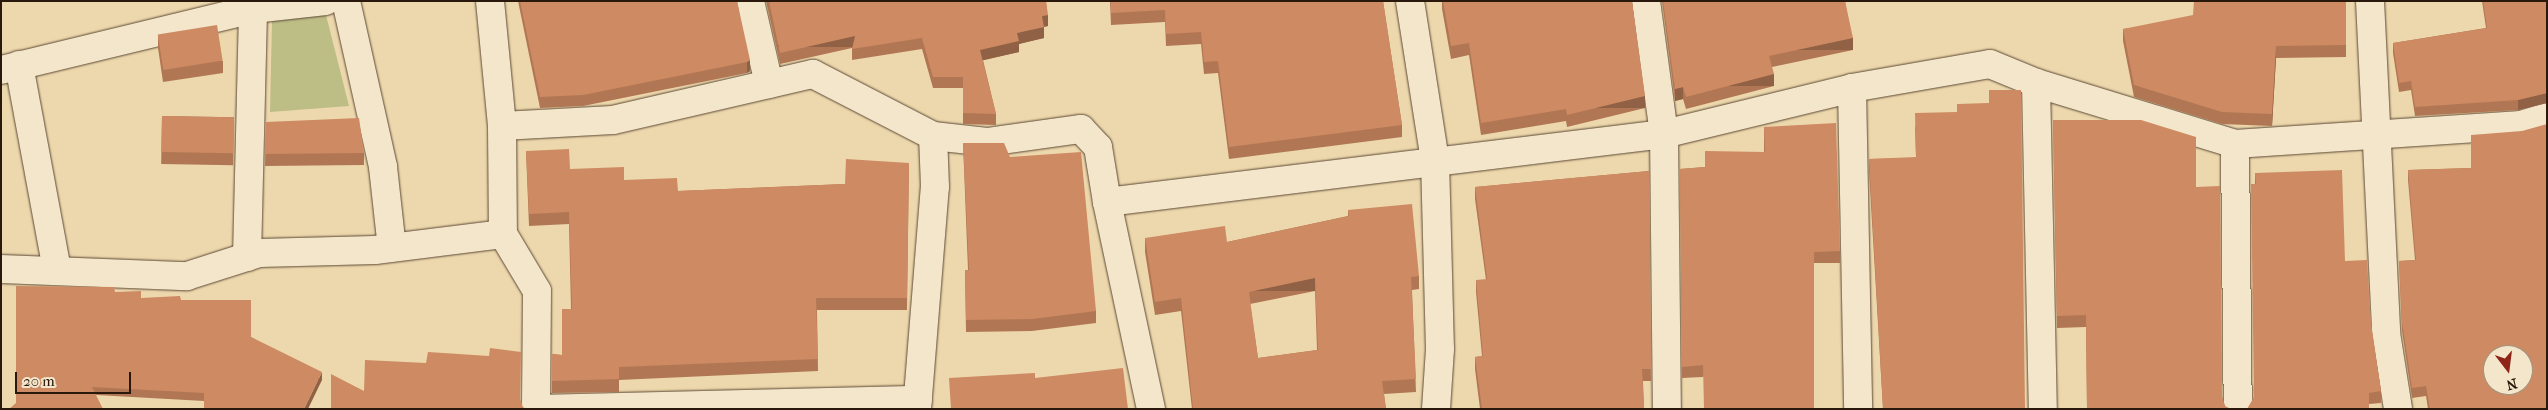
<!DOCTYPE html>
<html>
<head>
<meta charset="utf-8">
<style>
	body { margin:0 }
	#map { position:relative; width:2548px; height:410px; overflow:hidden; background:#edd8ad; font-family:"IM FELL French Canon",serif }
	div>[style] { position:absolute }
	.green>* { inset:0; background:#bdbd86 }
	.roads { filter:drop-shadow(0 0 1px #5c4835) drop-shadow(0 0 1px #5c4835) }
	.minor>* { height:28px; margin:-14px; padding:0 14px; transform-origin:14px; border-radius:14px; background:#f3e6ca }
	.wall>* { inset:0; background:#b17754; transform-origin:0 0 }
	.shaded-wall>* { inset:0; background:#906145; transform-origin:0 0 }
	.building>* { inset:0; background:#ce8a62; transform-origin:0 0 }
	span { translate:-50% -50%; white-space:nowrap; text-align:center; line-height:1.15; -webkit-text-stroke:4px #f3e6ca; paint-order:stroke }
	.frame { position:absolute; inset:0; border:2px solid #2b180d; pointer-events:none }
	.north { position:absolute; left:2483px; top:345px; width:50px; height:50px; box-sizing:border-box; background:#f3e6ca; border:1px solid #a3947e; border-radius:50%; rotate:165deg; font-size:14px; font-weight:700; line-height:20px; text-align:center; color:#2b180d }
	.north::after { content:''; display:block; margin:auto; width:18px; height:22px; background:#8f2418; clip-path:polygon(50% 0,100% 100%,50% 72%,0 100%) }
	.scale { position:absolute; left:15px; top:372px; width:116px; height:22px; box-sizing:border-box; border:2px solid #2b180d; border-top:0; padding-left:6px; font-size:15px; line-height:18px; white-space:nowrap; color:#2b180d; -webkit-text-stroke:4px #f3e6ca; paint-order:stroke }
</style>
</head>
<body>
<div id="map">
	<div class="green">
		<i style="clip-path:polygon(325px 11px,349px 106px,270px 112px,272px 21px)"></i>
	</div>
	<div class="roads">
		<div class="minor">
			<i style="left:346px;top:1px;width:170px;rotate:77.4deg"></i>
			<i style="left:383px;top:167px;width:81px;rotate:83.7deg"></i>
			<i style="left:490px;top:1px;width:126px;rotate:84.5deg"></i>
			<i style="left:502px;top:126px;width:108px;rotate:89.5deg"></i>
			<i style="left:503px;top:234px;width:66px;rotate:59.2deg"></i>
			<i style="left:537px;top:291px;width:118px;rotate:90.5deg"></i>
			<i style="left:750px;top:1px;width:85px;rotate:77.1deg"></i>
			<i style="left:1410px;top:1px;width:161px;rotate:81.1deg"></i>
			<i style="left:1435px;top:160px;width:189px;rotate:88.5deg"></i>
			<i style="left:1440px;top:349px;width:60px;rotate:93.8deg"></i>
			<i style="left:1646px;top:1px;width:134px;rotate:82.3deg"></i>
			<i style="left:1664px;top:134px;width:275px;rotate:89.4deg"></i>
			<i style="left:2370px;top:1px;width:332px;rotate:87.2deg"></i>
			<i style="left:2386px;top:333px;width:77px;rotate:81deg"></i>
			<i style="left:19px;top:65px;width:209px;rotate:79.5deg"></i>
			<i style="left:1px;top:70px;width:259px;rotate:-13.6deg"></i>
			<i style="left:253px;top:9px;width:73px;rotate:-6.3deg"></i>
			<i style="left:2036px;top:83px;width:326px;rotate:88.8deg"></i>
			<i style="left:1852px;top:88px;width:321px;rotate:88.9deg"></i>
			<i style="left:502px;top:126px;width:111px;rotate:-3.1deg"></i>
			<i style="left:613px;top:120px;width:205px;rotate:-13deg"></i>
			<i style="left:813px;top:74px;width:135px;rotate:27.3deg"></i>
			<i style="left:933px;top:136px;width:54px;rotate:6.3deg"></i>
			<i style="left:987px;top:142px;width:95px;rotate:-7.9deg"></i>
			<i style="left:1081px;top:129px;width:25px;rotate:47deg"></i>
			<i style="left:1098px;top:147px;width:56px;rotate:80.7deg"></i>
			<i style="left:1107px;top:202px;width:561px;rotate:-6.96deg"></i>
			<i style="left:1664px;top:134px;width:194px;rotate:-13.7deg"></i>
			<i style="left:1852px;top:88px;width:140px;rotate:-9.9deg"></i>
			<i style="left:1990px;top:64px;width:50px;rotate:22.4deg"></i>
			<i style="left:2036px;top:83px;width:208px;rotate:17deg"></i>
			<i style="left:2235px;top:144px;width:287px;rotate:-3.8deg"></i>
			<i style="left:2521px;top:125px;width:27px;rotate:-17deg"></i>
			<i style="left:2235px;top:144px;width:265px;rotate:89.4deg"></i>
			<i style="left:1107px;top:202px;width:212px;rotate:78deg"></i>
			<i style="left:247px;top:257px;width:248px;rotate:-88.6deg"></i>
			<i style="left:253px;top:9px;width:9px;rotate:-117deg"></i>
			<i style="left:1px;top:269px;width:186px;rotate:2.2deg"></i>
			<i style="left:187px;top:276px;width:76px;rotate:-17.7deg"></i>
			<i style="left:259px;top:253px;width:116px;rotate:-1.5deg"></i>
			<i style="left:375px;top:250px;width:129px;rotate:-7.1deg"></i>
			<i style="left:541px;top:409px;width:377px;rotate:-1.4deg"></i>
			<i style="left:917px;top:409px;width:223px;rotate:-85.4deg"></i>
			<i style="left:935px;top:187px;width:51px;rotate:-92.2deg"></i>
		</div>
	</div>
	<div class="wall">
		<i style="clip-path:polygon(518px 1px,737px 1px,750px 71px,747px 73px,583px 106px,540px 108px)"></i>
		<i style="clip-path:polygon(766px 1px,1046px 1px,1048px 26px,1044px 27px,1044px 38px,1019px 44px,1019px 52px,983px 60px,996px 114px,996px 125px,963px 124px,963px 88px,933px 88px,922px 49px,852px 60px,852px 48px,780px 64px)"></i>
		<i style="clip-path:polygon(1110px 1px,1383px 1px,1402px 125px,1402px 137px,1229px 159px,1218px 73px,1204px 74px,1201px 44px,1166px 46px,1165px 22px,1111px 25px)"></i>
		<i style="clip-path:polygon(1442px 1px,1632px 1px,1645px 108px,1567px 127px,1566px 121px,1481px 135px,1469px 55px,1451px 59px,1442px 9px)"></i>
		<i style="clip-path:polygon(1662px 1px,1845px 1px,1853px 50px,1772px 67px,1774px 86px,1686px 109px,1683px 99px,1675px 101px)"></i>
		<i style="clip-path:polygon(2346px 1px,2346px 57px,2276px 58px,2272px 126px,2222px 124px,2134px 97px,2123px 41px,2123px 29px)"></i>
		<i style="clip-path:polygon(2482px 1px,2547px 1px,2547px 103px,2518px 110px,2415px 116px,2411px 90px,2399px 92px,2393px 53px,2393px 43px,2486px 28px)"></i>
		<i style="clip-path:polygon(158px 36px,223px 61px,223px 73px,163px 82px,158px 48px)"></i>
		<i style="left:162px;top:116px;width:72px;height:48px;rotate:1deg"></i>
		<i style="clip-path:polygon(2053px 120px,2196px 187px,2222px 397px,2225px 406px,2087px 409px,2086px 327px,2057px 328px)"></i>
		<i style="clip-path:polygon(266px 122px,364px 153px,364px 165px,265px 166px)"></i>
		<i style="clip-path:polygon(1915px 125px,2025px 409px,1883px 409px,1869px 171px,1869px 159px,1916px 158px)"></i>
		<i style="clip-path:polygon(1764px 127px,1840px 251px,1840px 263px,1814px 263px,1703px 377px,1682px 378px,1680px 169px,1705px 167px,1764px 152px)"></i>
		<i style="clip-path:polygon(2522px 131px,2547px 409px,2428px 409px,2426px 396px,2412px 398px,2402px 331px,2399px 261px,2415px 260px,2408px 180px,2408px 170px,2471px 168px)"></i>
		<i style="clip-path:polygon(963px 143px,1010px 157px,1096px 311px,1096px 323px,1032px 331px,966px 332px,965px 270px,968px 270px)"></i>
		<i style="clip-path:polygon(526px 151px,570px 169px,678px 191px,845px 184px,909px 163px,907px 310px,817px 310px,818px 371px,619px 380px,619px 392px,552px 393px,552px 354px,562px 355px,571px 309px,569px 224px,529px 226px)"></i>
		<i style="clip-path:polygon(1649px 171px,1651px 381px,1643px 381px,1644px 409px,1480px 409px,1475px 369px,1475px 357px,1482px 356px,1476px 292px,1476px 280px,1486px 280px,1475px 199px,1475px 187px)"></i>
		<i style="clip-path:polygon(2255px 173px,2345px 261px,2371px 324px,2381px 391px,2381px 403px,2369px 404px,2254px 397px)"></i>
		<i style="clip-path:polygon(evenodd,1348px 210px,1419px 276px,1419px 289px,1412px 290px,1416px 392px,1384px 394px,1386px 409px,1192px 409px,1181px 311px,1155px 315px,1145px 252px,1145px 238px,1227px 242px,1348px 216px,1348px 210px,1315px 291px,1317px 350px,1258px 358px,1250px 304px,1315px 291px)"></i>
		<i style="clip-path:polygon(115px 292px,141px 298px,251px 337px,322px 380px,204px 401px,96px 395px,16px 403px)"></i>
	</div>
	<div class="shaded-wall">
		<i style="clip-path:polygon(1048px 15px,1048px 26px,1042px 27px,1042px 16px)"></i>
		<i style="clip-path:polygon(1044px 27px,1044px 38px,1019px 44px,1019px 52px,980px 61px,980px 50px,1017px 33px)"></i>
		<i style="left:855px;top:36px;width:11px;height:77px;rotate:90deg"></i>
		<i style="left:1853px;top:38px;width:12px;height:86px;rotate:90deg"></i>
		<i style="clip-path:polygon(2276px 46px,2276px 58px,2272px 126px,2272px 114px)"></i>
		<i style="clip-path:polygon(750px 60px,750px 71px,747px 73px,747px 62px)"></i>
		<i style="left:1774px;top:74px;width:12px;height:91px;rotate:90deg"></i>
		<i style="clip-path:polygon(1683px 87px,1683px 99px,1675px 101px,1675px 89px)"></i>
		<i style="clip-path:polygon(2547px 93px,2547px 103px,2518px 110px,2518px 100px)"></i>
		<i style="left:1645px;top:96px;width:12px;height:80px;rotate:90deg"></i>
		<i style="left:1315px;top:278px;width:13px;height:67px;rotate:90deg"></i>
		<i style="clip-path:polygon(322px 372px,322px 380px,308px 409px,304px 409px)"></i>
	</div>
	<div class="building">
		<i style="clip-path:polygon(520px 1px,737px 1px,750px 60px,747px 62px,583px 95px,540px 97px)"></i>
		<i style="clip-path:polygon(769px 1px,1046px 1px,1048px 15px,1042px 16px,1044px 27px,1017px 33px,1019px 41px,980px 50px,996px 114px,963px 113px,963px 77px,933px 77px,922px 38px,852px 49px,855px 36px,780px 53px)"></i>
		<i style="clip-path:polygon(1111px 1px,1383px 1px,1402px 125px,1229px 147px,1218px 61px,1204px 62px,1201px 32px,1166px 34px,1165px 10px,1111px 13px)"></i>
		<i style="clip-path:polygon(1443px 1px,1632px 1px,1645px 96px,1567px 115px,1566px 109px,1481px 123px,1469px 43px,1451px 46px)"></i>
		<i style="clip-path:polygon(1663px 1px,1845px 1px,1853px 38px,1769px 56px,1774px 74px,1686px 97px,1683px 87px,1675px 89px)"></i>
		<i style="clip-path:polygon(2194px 1px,2346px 1px,2346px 45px,2276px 46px,2272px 114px,2222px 112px,2134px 85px,2123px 29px,2193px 15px)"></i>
		<i style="clip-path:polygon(2483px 1px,2547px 1px,2547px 93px,2518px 100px,2415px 107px,2411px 81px,2399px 83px,2393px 43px,2487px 28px)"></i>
		<i style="left:217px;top:25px;width:36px;height:60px;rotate:81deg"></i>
		<i style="clip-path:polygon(1989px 90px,2021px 90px,2025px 409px,1883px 409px,1869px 159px,1916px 157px,1915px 113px,1957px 112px,1957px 104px,1989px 103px)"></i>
		<i style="left:162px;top:116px;width:72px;height:36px;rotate:1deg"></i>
		<i style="clip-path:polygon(359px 118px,364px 153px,265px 154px,266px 122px)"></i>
		<i style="clip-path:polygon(2053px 120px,2141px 120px,2196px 137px,2196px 187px,2220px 186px,2222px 397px,2225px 406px,2231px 409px,2082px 409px,2087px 409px,2086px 315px,2057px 316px)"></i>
		<i style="clip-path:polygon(1836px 123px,1840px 251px,1814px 252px,1814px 409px,1704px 409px,1703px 365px,1682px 367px,1680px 169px,1705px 167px,1705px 151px,1765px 152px,1764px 127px)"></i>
		<i style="clip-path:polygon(evenodd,2547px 124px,2547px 409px,2430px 409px,2426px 386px,2412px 388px,2402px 322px,2399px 261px,2416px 260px,2408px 170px,2471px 168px,2471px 135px,2522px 131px,2547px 124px,2493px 355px,2523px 355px,2523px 385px,2493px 385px,2493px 355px)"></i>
		<i style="clip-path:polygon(963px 143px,1004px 143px,1010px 157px,1081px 152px,1096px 311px,1032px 319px,966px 320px,965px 270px,969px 270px)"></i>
		<i style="clip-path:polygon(569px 149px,570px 169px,624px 167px,624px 180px,677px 178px,678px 191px,845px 184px,846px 159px,909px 163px,907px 298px,816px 298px,818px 359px,619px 367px,619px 379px,552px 381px,552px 354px,562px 355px,562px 309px,572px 309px,569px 212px,529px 214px,526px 151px)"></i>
		<i style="clip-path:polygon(2342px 170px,2345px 261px,2367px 260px,2371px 324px,2381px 391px,2369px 393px,2369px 409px,2247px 409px,2254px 397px,2251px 184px,2256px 184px,2255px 173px)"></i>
		<i style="clip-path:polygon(1649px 171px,1651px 369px,1642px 369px,1644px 409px,1482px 409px,1475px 357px,1483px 356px,1476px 280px,1487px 279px,1475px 187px)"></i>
		<i style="clip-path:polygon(evenodd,1412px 204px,1419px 276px,1411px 277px,1416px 379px,1382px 381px,1386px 409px,1193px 409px,1181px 298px,1155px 302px,1145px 238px,1225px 226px,1227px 242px,1349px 216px,1348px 210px,1412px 204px,1315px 278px,1318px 350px,1258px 358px,1249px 292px,1315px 278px)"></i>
		<i style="clip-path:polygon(16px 286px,114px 287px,115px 292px,141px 291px,141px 298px,180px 296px,181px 300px,251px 300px,251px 337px,322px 372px,304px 409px,204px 409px,204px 393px,92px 387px,103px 409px,9px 409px,16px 403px)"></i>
		<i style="clip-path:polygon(490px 348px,521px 352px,520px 399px,523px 407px,526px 409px,331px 409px,331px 374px,364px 391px,365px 360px,426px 363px,428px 352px,489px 356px)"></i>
		<i style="clip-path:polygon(1123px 368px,1128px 409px,951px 409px,949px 378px,1035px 373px,1035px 378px)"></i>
	</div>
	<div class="frame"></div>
	<div class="north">N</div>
	<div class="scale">20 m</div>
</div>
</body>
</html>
